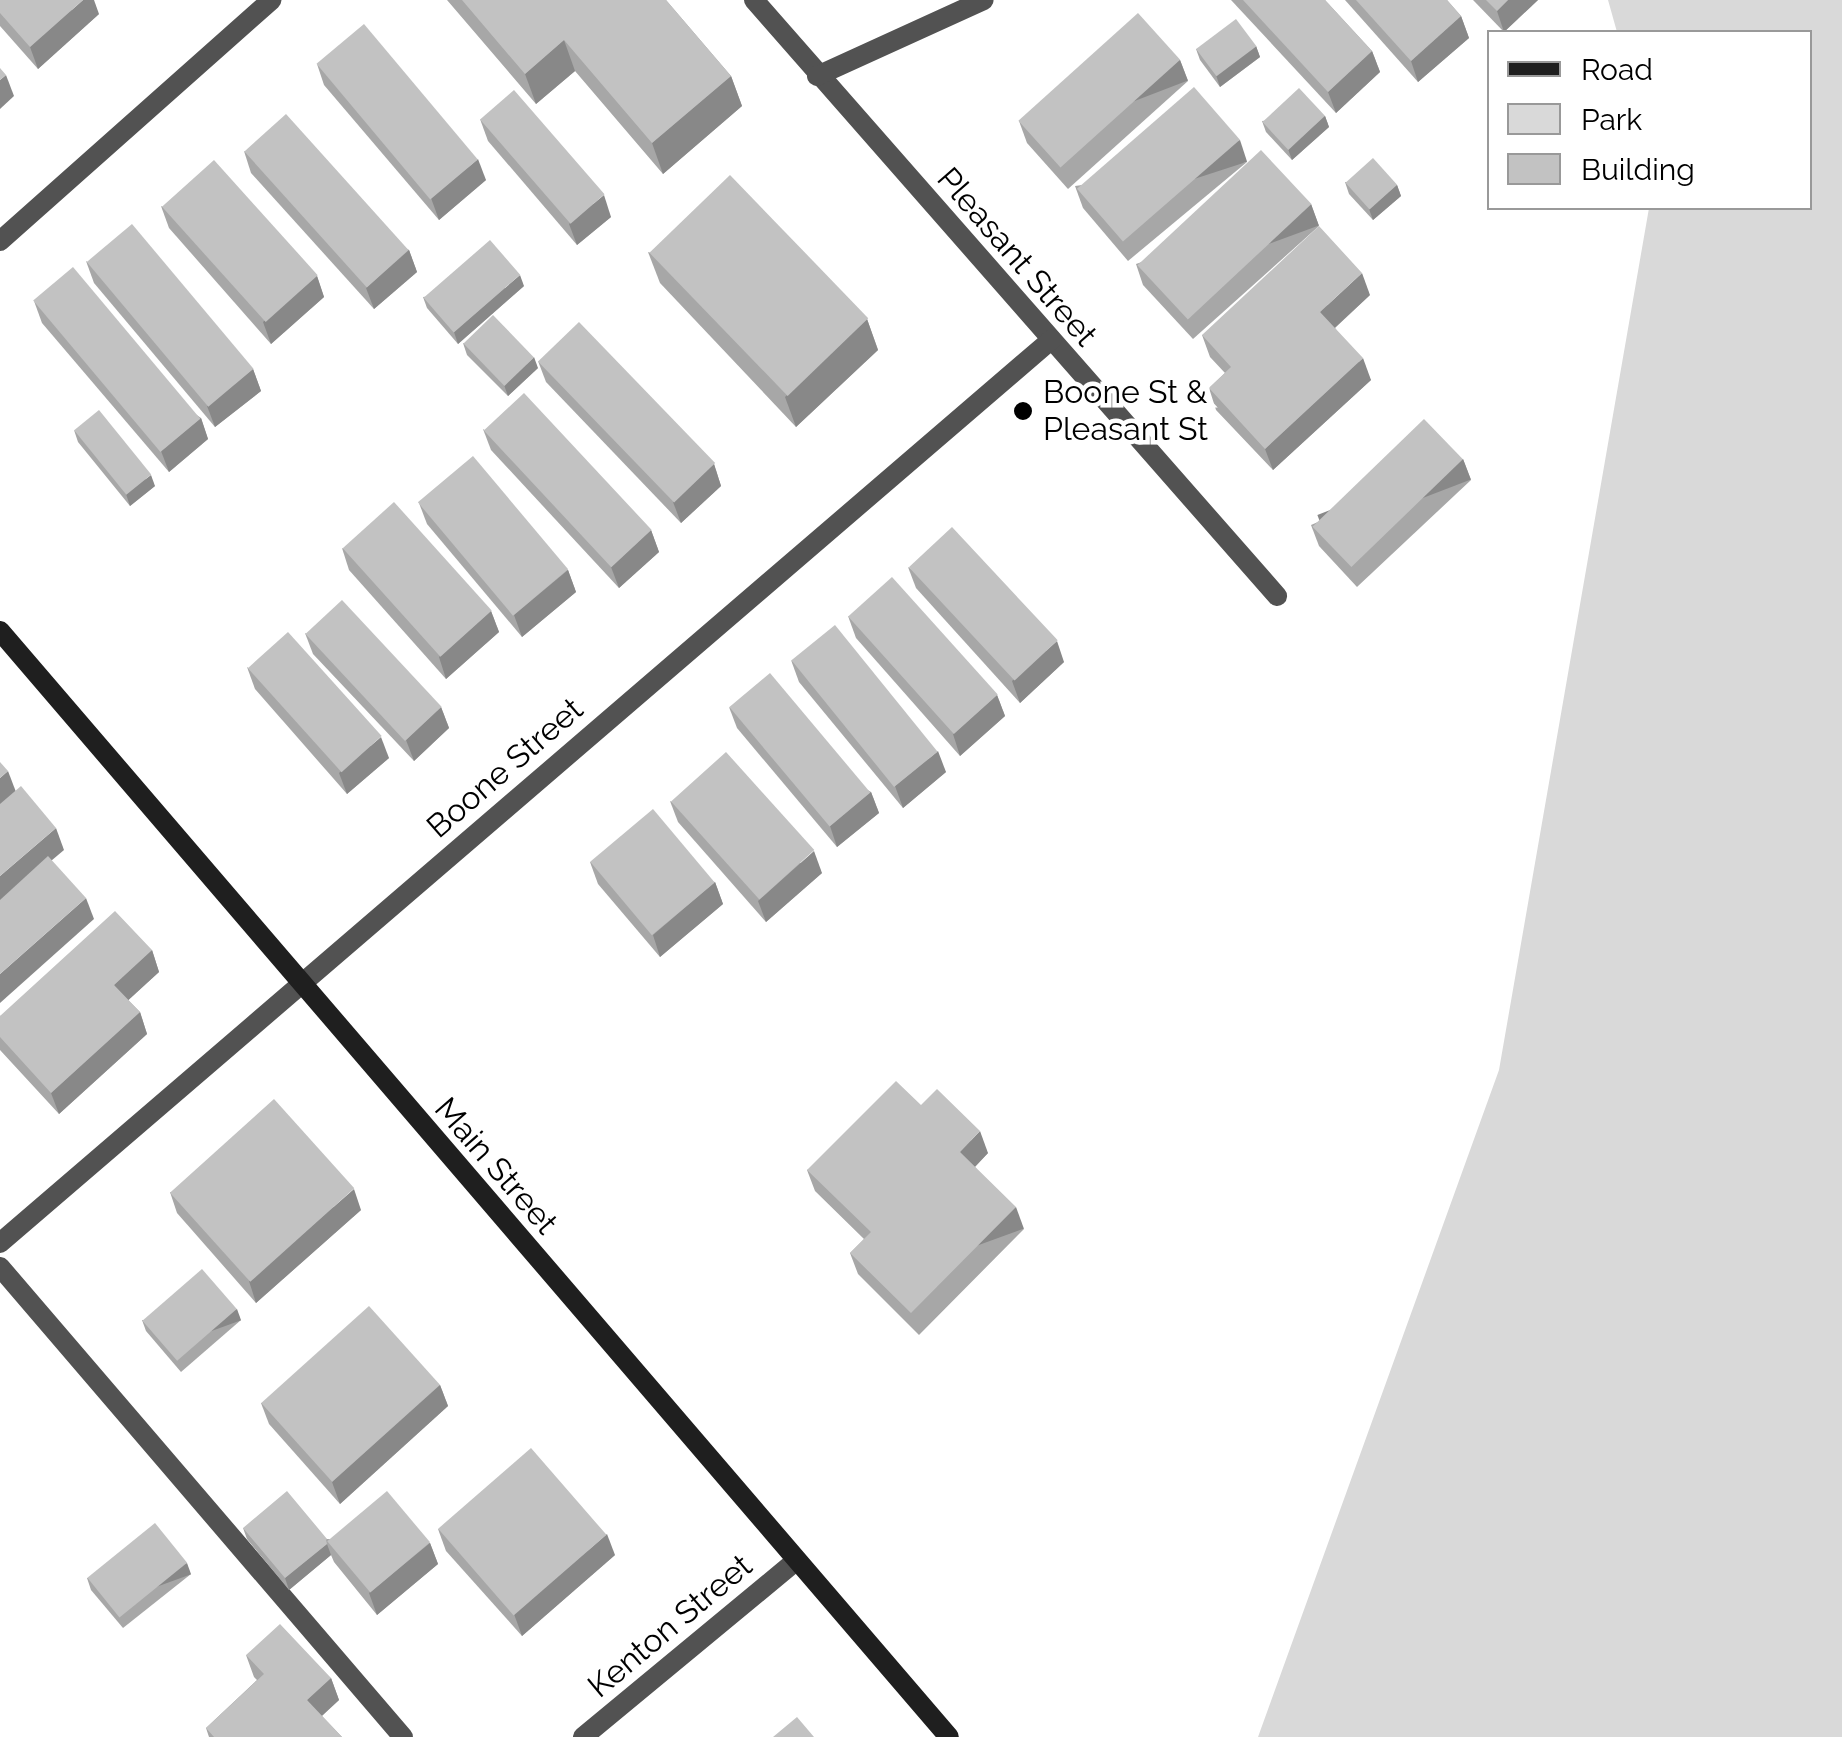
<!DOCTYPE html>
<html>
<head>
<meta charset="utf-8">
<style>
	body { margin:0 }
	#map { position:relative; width:1842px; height:1737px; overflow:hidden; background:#fff; font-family:Raleway,sans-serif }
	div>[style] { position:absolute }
	.green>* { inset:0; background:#d9d9d9 }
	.lane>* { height:20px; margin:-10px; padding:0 10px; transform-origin:10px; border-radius:10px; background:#525252 }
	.street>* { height:20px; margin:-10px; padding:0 10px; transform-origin:10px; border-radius:10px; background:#525252 }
	.secondary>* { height:20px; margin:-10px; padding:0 10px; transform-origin:10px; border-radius:10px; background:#1f1f1f }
	.wall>* { inset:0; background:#a7a7a7 }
	.shaded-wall>* { inset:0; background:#888; transform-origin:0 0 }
	.building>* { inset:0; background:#c2c2c2; transform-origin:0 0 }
	.dots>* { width:28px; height:28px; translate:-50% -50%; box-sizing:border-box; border:5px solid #fff; border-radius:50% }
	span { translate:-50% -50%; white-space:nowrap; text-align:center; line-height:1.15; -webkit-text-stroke:9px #fff; paint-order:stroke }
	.street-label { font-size:32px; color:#000 }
	.poi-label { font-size:32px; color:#000 }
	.left { translate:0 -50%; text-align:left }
	.legend { position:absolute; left:1487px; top:30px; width:325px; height:180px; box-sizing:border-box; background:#fff; border:2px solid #999; margin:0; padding:12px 18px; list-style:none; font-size:30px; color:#000 }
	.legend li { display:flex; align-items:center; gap:20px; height:50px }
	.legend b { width:50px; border:2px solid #999 }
</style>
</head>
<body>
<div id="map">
	<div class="green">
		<i style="clip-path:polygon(1608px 0,1842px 0,1842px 1737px,1258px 1737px,1499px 1070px,1649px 208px,1810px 208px,1810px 32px,1617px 32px)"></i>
	</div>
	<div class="lane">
		<i style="left:0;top:1267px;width:619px;rotate:49.39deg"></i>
	</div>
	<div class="street">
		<i style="left:754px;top:0;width:793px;rotate:48.73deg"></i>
		<i style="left:817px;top:76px;width:183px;rotate:-24.5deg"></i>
		<i style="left:0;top:241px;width:363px;rotate:-41.6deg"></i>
		<i style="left:0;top:1243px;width:1386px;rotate:-40.67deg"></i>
		<i style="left:583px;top:1737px;width:276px;rotate:-39.6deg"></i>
	</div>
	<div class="secondary">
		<i style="left:0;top:631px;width:1457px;rotate:49.37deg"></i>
	</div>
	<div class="wall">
		<i style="clip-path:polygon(0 0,99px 14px,38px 69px,0 26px)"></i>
		<i style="clip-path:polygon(447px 0,666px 0,731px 76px,742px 106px,663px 174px,575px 71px,536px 104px)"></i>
		<i style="clip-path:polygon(1231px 0,1325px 0,1372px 51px,1380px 72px,1336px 113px)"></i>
		<i style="clip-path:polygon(1345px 0,1447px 0,1461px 16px,1469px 38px,1418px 82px)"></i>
		<i style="clip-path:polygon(1473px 0,1538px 0,1504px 32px)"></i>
		<i style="clip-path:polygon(1256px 46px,1260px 57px,1220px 87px,1200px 60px,1196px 49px)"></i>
		<i style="clip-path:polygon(1180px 60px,1188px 81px,1068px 189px,1027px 143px,1019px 121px)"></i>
		<i style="clip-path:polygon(317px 64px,486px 180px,439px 220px,324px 85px)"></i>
		<i style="clip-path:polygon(1325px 116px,1329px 127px,1292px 160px,1266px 132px,1262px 121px)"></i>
		<i style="clip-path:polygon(480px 119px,611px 217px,577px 245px,488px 141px)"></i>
		<i style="clip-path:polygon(244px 151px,409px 250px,417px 272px,374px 309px,251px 173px)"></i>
		<i style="clip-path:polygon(1247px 162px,1128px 261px,1083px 208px,1075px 186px)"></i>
		<i style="clip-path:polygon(1345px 182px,1397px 185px,1401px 196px,1373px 220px,1349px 194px)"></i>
		<i style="clip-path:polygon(1311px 204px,1319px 226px,1193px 339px,1143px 285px,1136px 264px)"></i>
		<i style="clip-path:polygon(161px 206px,317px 276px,324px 297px,271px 344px,169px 228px)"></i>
		<i style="clip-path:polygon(648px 252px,867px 319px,878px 350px,796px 427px,660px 283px)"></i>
		<i style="clip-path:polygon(86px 261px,253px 369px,261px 391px,215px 427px,94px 283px)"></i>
		<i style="clip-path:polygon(524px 286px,458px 344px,427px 308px,423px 297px)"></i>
		<i style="clip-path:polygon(1370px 295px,1335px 328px,1371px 380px,1273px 470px,1216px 410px,1209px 388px,1225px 373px,1210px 357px,1202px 335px)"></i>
		<i style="clip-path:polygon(34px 301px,201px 418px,208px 439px,169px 472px,42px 323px)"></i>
		<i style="clip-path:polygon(463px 343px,538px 368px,508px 396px,467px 355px)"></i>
		<i style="clip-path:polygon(538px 361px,714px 464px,721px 486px,681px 523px,546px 382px)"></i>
		<i style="clip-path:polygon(483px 429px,651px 530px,659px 552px,619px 588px,491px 450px)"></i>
		<i style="clip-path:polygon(74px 430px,155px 486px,130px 506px,78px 442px)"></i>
		<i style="clip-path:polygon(1463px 459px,1471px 480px,1357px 587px,1319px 546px,1311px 525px)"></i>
		<i style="clip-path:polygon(419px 503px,568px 570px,576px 592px,522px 637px,427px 524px)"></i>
		<i style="clip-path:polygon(342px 548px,491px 611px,499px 632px,446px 679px,349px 570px)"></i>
		<i style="clip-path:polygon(908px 567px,1064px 662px,1020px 703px,916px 588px)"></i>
		<i style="clip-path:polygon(848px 616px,997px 695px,1005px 716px,960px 756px,856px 638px)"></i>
		<i style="clip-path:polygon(305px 633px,441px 707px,449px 728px,414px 761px,313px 654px)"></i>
		<i style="clip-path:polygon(791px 660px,946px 772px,903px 808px,799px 682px)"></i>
		<i style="clip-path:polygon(247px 667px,389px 758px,347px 794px,255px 689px)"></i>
		<i style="clip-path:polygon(729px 707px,871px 792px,879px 813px,837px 847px,737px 728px)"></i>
		<i style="clip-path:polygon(670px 801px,822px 873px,766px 922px,678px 822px)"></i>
		<i style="clip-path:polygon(590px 862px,715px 882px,723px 904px,660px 957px,598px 884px)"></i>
		<i style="clip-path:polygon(152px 950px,159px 972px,128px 1000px,140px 1012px,147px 1034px,59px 1114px,0 1050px,0 1016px)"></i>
		<i style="clip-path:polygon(921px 1105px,988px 1153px,975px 1167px,1024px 1229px,919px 1335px,858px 1274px,850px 1253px,864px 1239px,815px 1191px,807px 1170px)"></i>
		<i style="clip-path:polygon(170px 1192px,361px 1210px,256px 1303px,177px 1213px)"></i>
		<i style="clip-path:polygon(142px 1320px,241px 1320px,181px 1372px,146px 1331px)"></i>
		<i style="clip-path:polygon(440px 1385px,448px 1406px,340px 1504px,269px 1424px,261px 1403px)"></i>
		<i style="clip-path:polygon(243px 1528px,327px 1539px,430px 1543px,438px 1564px,377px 1615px,334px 1562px,331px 1555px,289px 1590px,247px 1539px)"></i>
		<i style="clip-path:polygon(438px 1529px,615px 1555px,522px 1636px,446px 1551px)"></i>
		<i style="clip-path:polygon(191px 1574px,123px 1628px,91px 1590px,87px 1578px)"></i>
		<i style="clip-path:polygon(246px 1655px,331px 1678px,339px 1700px,322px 1716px,342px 1737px,209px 1737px,206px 1728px,257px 1680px,254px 1677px)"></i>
	</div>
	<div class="shaded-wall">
		<i style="clip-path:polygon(83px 0,94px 0,99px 14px,38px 69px,30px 47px)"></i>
		<i style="clip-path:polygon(1508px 0,1538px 0,1504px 32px,1497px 11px)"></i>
		<i style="clip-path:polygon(1461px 16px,1469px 38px,1418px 82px,1411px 61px)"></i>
		<i style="clip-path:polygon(564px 40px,575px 71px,536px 104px,525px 74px)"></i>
		<i style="clip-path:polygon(1256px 46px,1260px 57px,1220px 87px,1216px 75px)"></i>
		<i style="clip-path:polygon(1372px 51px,1380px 72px,1336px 113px,1328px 92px)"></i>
		<i style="left:1180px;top:60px;width:22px;height:161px;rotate:69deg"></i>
		<i style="clip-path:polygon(6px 75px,14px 96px,0 109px,0 80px)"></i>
		<i style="clip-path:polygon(731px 76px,742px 106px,663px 174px,652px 143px)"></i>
		<i style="clip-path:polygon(1325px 116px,1329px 127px,1292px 160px,1288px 149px)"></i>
		<i style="left:1240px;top:140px;width:23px;height:156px;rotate:72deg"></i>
		<i style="clip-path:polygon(478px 159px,486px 180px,439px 220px,431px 198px)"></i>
		<i style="clip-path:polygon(1397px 185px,1401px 196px,1373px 220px,1369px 209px)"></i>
		<i style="clip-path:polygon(604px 195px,611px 217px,577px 245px,569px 224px)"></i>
		<i style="left:1311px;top:204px;width:23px;height:170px;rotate:70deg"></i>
		<i style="clip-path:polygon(409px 250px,417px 272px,374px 309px,366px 288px)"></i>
		<i style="clip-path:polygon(1362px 273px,1370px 295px,1328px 334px,1320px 312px)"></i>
		<i style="clip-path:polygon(520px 275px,524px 286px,458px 344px,454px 332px)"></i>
		<i style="clip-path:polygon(317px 276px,324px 297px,271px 344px,263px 322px)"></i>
		<i style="clip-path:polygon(867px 319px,878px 350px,796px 427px,785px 397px)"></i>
		<i style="clip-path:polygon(534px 357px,538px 368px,508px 396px,504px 385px)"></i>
		<i style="clip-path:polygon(1363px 358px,1371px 380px,1273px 470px,1265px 449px)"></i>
		<i style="clip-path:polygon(253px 369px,261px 391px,215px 427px,207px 406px)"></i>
		<i style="clip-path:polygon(201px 418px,208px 439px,169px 472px,161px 451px)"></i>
		<i style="left:1463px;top:459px;width:22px;height:156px;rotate:69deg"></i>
		<i style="clip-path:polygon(714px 464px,721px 486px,681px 523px,673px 502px)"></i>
		<i style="clip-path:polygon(151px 475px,155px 486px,130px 506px,126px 494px)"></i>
		<i style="clip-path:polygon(651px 530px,659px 552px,619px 588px,611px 567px)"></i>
		<i style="clip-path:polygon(568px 570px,576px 592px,522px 637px,514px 615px)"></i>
		<i style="clip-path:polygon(491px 611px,499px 632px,446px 679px,439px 657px)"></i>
		<i style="clip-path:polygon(1057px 641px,1064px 662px,1020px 703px,1012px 681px)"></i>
		<i style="clip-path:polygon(997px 695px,1005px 716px,960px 756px,953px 734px)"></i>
		<i style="clip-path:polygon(441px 707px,449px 728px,414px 761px,406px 740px)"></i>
		<i style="clip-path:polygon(381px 737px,389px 758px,347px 794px,339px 773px)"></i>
		<i style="clip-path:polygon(938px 751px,946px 772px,903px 808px,895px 786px)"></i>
		<i style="clip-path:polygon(8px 771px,16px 792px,0 807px,0 778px)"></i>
		<i style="clip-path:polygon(871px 792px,879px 813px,837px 847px,830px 826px)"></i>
		<i style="clip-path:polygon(56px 828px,64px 850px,0 904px,0 876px)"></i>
		<i style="clip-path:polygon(814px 851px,822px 873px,766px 922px,758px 901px)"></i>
		<i style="clip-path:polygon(715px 882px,723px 904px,660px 957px,653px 935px)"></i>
		<i style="clip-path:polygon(86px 898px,94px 919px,0 1003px,0 974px)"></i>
		<i style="clip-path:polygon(152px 950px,159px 972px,122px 1006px,114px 985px)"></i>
		<i style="clip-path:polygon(140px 1012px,147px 1034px,59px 1114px,51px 1093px)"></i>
		<i style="clip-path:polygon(980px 1131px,988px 1153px,968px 1174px,960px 1152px)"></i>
		<i style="clip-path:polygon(354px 1189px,361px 1210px,256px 1303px,249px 1281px)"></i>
		<i style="left:1016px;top:1207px;width:23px;height:149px;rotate:70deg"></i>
		<i style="left:237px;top:1309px;width:12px;height:79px;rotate:70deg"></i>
		<i style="clip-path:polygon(440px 1385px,448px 1406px,340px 1504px,332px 1482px)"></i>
		<i style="clip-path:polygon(607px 1534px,615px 1555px,522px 1636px,514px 1614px)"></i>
		<i style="clip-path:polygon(430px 1543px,438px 1564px,377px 1615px,369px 1593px)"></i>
		<i style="clip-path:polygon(327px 1544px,331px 1555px,289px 1590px,285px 1578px)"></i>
		<i style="left:187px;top:1563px;width:12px;height:87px;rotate:70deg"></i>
		<i style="clip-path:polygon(331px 1678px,339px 1700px,315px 1722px,307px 1700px)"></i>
	</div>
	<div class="building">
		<i style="clip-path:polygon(0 0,83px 0,30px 47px,0 13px)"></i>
		<i style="clip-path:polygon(462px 0,666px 0,731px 76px,652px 143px,564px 40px,525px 74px)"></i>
		<i style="clip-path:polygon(1243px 0,1325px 0,1372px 51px,1328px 92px)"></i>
		<i style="clip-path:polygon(1356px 0,1447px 0,1461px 16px,1411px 61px)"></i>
		<i style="clip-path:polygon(1486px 0,1508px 0,1497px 11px)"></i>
		<i style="left:1138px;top:13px;width:63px;height:161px;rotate:48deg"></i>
		<i style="left:1236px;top:19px;width:34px;height:50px;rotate:53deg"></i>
		<i style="left:364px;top:24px;width:177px;height:62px;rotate:50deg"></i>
		<i style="clip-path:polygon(0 68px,6px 75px,0 80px)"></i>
		<i style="left:1194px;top:87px;width:70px;height:155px;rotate:49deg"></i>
		<i style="left:1299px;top:88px;width:38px;height:50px;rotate:47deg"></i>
		<i style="left:514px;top:90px;width:138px;height:45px;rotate:49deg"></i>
		<i style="left:286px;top:114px;width:183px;height:56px;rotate:48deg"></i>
		<i style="left:1261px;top:150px;width:74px;height:169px;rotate:47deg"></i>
		<i style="left:1373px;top:158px;width:36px;height:37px;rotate:48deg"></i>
		<i style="left:214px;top:160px;width:155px;height:70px;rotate:48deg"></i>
		<i style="left:730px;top:175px;width:199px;height:112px;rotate:46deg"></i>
		<i style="left:132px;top:224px;width:189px;height:59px;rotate:50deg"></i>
		<i style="clip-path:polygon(1319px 226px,1362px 273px,1320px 312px,1363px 358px,1265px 449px,1209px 388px,1231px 367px,1202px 335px)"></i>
		<i style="left:490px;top:240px;width:46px;height:88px;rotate:49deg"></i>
		<i style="left:73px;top:267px;width:198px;height:52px;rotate:50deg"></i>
		<i style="left:493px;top:315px;width:59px;height:41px;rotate:46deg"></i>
		<i style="left:579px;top:322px;width:196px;height:57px;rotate:46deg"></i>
		<i style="left:524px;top:393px;width:187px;height:55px;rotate:47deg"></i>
		<i style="left:99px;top:410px;width:83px;height:32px;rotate:51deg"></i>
		<i style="left:1424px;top:419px;width:56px;height:155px;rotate:46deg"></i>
		<i style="left:473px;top:456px;width:148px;height:72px;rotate:50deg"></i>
		<i style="left:394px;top:502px;width:146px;height:69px;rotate:48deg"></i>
		<i style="left:952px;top:527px;width:155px;height:59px;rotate:47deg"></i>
		<i style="left:892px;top:577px;width:158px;height:59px;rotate:48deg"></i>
		<i style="left:342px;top:600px;width:146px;height:50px;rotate:47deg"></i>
		<i style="left:835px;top:625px;width:163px;height:56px;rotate:51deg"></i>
		<i style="left:288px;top:632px;width:140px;height:54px;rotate:48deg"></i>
		<i style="left:770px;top:673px;width:156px;height:53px;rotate:50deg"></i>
		<i style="left:726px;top:752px;width:132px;height:74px;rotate:48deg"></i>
		<i style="clip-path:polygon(0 762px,8px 771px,0 778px)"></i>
		<i style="clip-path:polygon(21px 786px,56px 828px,0 876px,0 804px)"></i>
		<i style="left:653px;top:809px;width:96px;height:82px;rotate:50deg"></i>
		<i style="clip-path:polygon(48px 856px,86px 898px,0 974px,0 900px)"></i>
		<i style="clip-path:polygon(115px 911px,152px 950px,114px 985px,140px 1012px,51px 1093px,0 1037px,0 1016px)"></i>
		<i style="clip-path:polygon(896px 1081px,921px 1105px,937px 1089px,980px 1131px,960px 1152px,1016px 1207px,911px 1313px,850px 1253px,871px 1232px,807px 1170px)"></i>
		<i style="left:274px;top:1099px;width:120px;height:140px;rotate:48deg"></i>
		<i style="left:202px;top:1269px;width:53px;height:79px;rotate:49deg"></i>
		<i style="left:369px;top:1306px;width:106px;height:145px;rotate:48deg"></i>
		<i style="left:531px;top:1448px;width:115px;height:123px;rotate:49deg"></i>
		<i style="clip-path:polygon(287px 1491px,327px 1539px,326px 1540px,327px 1544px,285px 1578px,243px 1528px)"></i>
		<i style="left:387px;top:1491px;width:67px;height:78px;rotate:50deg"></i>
		<i style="left:155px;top:1523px;width:51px;height:87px;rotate:51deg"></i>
		<i style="clip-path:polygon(280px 1624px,331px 1678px,307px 1700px,342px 1737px,214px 1737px,206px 1728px,264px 1674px,246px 1655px)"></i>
		<i style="clip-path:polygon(797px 1717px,814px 1737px,773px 1737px)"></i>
	</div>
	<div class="dots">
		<i style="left:1023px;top:411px;background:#000"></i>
	</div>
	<div class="street-label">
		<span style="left:1017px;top:257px;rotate:49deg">Pleasant Street</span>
		<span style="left:505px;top:768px;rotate:-41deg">Boone Street</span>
		<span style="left:496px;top:1166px;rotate:49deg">Main Street</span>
		<span style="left:670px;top:1626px;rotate:-40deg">Kenton Street</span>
	</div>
	<div class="poi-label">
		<span class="left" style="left:1043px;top:411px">Boone St &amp;<br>Pleasant St</span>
	</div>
	<ul class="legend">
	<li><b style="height:12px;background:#1f1f1f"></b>Road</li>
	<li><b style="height:28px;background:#d9d9d9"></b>Park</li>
	<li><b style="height:28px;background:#c2c2c2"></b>Building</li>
	</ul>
</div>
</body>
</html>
